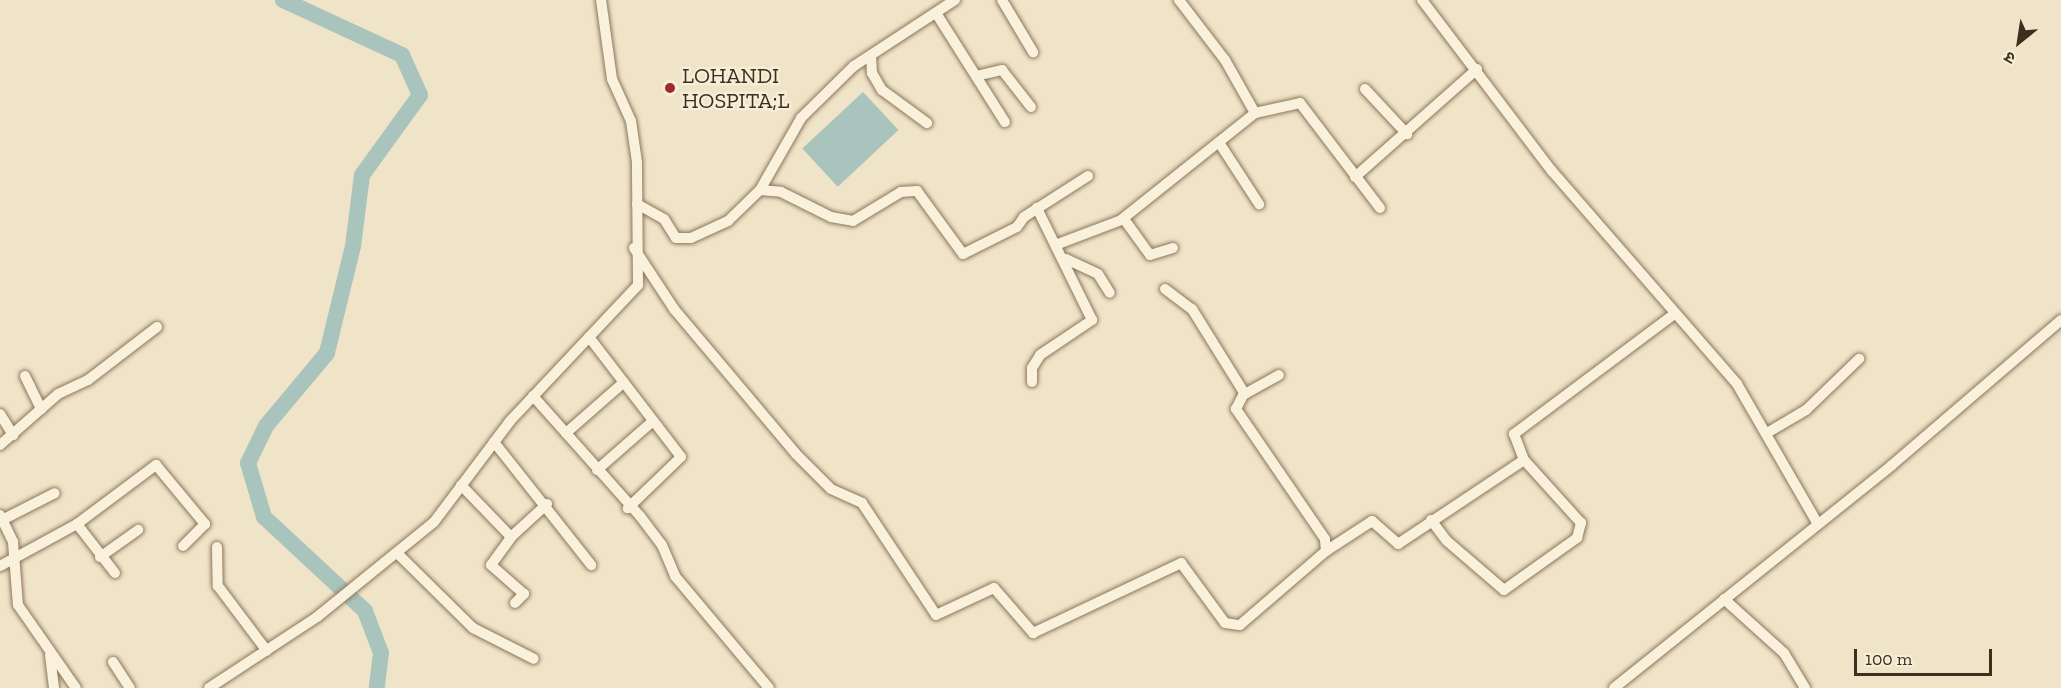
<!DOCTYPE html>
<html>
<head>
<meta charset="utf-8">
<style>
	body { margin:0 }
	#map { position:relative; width:2061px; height:688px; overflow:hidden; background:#f0e4c8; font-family:"Zilla Slab","Noto Sans Devanagari",serif }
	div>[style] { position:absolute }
	.water>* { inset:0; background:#a9c4bc; transform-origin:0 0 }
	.river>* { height:16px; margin:-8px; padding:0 8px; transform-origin:8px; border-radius:8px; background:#a9c4bc }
	.roads { filter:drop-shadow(0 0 2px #8d765c) drop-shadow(0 0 2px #8d765c) }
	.minor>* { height:10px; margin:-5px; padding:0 5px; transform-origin:5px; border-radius:5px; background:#faf1dc }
	.dots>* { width:16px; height:16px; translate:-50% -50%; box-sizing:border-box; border:3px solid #f7eed8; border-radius:50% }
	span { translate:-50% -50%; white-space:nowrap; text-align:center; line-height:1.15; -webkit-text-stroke:4.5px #f7eed8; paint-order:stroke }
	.poi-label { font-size:22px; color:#3d2e20 }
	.left { translate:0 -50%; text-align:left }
	.north { position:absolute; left:1989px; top:12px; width:60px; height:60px; -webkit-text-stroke:4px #f7eed8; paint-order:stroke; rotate:210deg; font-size:16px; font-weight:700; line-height:24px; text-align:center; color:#3d2e20 }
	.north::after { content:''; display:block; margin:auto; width:21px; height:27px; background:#3d2e20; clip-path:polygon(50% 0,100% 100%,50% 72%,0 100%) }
	.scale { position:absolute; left:1854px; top:649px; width:138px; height:27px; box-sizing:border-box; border:3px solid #3d2e20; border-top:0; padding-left:8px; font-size:18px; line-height:21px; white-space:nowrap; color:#3d2e20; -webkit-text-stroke:4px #f7eed8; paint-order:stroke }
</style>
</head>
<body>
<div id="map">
	<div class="water">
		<i style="left:863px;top:92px;width:52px;height:83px;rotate:47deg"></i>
	</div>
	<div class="river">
		<i style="left:283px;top:0;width:131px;rotate:24.8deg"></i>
		<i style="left:402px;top:55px;width:44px;rotate:65.8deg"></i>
		<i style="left:420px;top:95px;width:99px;rotate:125.9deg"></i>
		<i style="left:362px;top:175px;width:72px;rotate:97.2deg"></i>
		<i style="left:353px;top:246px;width:110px;rotate:103.7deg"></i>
		<i style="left:327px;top:353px;width:95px;rotate:129.9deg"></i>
		<i style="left:266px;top:426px;width:41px;rotate:115.9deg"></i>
		<i style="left:248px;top:463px;width:56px;rotate:73.5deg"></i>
		<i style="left:264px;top:517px;width:138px;rotate:42.9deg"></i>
		<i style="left:365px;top:611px;width:45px;rotate:69.1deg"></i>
		<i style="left:381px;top:653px;width:35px;rotate:97deg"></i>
	</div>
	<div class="roads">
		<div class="minor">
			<i style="left:1002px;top:0;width:61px;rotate:59.2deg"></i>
			<i style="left:1422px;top:0;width:215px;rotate:52.8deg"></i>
			<i style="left:1552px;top:171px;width:282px;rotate:49deg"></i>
			<i style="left:1737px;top:384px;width:158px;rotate:60deg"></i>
			<i style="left:936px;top:13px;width:129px;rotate:57.7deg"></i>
			<i style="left:871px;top:55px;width:18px;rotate:87deg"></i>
			<i style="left:872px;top:73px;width:20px;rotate:60deg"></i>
			<i style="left:882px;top:90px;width:56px;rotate:36.3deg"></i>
			<i style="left:976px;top:76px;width:27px;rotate:-13deg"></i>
			<i style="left:1002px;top:70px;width:47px;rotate:51.9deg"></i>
			<i style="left:1365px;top:89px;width:62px;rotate:47deg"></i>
			<i style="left:1255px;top:113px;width:46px;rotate:-12.5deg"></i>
			<i style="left:1300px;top:103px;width:132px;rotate:52.7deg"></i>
			<i style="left:1220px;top:144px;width:72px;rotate:57deg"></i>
			<i style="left:1355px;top:177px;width:163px;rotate:-41.5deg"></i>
			<i style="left:760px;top:190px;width:21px;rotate:5deg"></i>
			<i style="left:781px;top:192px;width:56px;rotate:26.6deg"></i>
			<i style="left:831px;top:217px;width:22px;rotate:10deg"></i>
			<i style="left:853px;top:221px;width:56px;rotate:-31.1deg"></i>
			<i style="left:901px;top:192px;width:16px;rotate:-4deg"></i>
			<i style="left:917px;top:191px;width:78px;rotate:53.9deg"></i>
			<i style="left:963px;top:254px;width:60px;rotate:-26.6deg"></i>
			<i style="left:1017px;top:227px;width:12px;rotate:-55deg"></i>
			<i style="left:1024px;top:217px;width:76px;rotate:-32.6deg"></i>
			<i style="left:637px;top:204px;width:31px;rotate:29deg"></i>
			<i style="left:664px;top:219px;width:22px;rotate:58deg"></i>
			<i style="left:676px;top:238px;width:15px"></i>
			<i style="left:691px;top:238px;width:41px;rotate:-24.7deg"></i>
			<i style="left:728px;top:221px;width:45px;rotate:-44.1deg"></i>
			<i style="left:760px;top:190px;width:83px;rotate:-60.3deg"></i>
			<i style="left:801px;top:118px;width:74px;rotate:-44.5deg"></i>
			<i style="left:854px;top:66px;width:121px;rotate:-33.2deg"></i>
			<i style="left:1121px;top:220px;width:171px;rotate:-38.6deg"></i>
			<i style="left:1255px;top:113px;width:61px;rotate:-119.5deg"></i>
			<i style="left:1225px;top:60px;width:76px;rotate:-127.5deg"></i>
			<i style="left:1058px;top:244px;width:71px;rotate:-20.7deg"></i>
			<i style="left:1124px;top:219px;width:44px;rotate:54.2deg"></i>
			<i style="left:1150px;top:255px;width:24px;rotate:-17deg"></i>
			<i style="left:634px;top:248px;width:73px;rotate:56.7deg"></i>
			<i style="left:674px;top:309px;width:189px;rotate:49.9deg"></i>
			<i style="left:796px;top:454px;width:49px;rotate:45deg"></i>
			<i style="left:831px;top:489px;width:34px;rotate:24deg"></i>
			<i style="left:862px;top:503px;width:134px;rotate:56.5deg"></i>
			<i style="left:936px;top:615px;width:64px;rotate:-25deg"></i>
			<i style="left:994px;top:588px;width:60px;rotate:49.1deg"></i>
			<i style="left:1033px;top:633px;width:164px;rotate:-25.3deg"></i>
			<i style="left:1181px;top:563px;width:74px;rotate:53.7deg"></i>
			<i style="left:1225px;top:623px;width:15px;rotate:8deg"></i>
			<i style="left:1240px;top:625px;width:113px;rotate:-40.7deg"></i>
			<i style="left:1326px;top:551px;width:12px;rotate:-95deg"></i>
			<i style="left:1325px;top:539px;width:158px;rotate:-124.4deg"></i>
			<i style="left:1236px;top:409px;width:16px;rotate:-63deg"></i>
			<i style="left:1243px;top:395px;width:41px;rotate:-29.1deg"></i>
			<i style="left:1066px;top:259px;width:35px;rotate:25deg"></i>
			<i style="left:1098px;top:274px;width:22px;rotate:58deg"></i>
			<i style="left:1165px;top:289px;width:34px;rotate:37deg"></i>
			<i style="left:1192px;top:309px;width:100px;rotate:58.1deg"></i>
			<i style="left:589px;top:337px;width:151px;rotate:52.5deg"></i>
			<i style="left:681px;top:457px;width:74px;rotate:136.1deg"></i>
			<i style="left:25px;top:376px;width:37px;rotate:64deg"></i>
			<i style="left:1032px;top:382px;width:14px;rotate:-90deg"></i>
			<i style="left:1032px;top:368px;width:15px;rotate:-58deg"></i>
			<i style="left:1040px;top:355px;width:63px;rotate:-33.9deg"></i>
			<i style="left:1092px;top:320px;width:125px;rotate:-116.2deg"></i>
			<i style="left:533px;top:396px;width:161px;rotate:48.3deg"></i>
			<i style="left:640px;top:516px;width:36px;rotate:53deg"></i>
			<i style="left:662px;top:545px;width:34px;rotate:67deg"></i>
			<i style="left:675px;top:576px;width:146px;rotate:50deg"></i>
			<i style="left:0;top:414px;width:25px;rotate:58deg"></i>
			<i style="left:566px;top:433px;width:77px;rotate:-41.3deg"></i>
			<i style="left:1767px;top:433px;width:45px;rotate:-30.5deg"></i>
			<i style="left:1806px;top:410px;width:74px;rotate:-43.9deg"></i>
			<i style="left:494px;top:442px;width:157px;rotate:51.7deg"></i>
			<i style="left:0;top:445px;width:77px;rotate:-41.3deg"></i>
			<i style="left:58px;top:394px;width:33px;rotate:-25deg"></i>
			<i style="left:88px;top:380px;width:87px;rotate:-37.5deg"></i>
			<i style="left:597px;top:470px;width:74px;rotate:-41.2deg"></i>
			<i style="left:461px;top:485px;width:72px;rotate:46.1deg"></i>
			<i style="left:0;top:515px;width:30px;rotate:64deg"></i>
			<i style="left:13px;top:542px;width:63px;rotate:85.5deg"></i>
			<i style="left:18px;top:605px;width:101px;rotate:55.1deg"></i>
			<i style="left:2px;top:520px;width:59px;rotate:-27deg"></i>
			<i style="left:1431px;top:520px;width:26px;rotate:53deg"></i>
			<i style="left:1447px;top:541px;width:75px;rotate:40.7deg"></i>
			<i style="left:1504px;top:590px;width:90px;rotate:-35.5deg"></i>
			<i style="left:1577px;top:538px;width:16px;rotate:-75deg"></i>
			<i style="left:1581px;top:523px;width:85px;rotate:-132.1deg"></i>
			<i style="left:1524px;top:460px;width:28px;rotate:-111deg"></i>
			<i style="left:1514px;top:434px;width:199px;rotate:-36.8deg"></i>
			<i style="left:77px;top:524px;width:62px;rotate:52.2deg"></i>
			<i style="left:217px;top:547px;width:39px;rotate:89deg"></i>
			<i style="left:218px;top:586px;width:81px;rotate:53deg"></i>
			<i style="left:1326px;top:551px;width:55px;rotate:-33.1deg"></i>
			<i style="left:1372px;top:521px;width:35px;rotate:41deg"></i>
			<i style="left:1398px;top:544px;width:151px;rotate:-33.7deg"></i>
			<i style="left:398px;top:554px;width:105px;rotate:44.6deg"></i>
			<i style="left:473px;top:628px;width:68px;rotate:26.9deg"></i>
			<i style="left:100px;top:557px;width:47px;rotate:-35.4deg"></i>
			<i style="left:0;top:566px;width:88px;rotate:-28.6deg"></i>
			<i style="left:77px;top:524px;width:99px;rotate:-36.8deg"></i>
			<i style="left:156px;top:465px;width:77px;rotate:50.3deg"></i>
			<i style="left:205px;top:524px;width:31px;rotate:135deg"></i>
			<i style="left:1724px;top:599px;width:81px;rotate:42deg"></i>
			<i style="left:1784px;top:653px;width:41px;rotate:59deg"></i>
			<i style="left:515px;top:603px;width:13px;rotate:-45deg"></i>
			<i style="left:524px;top:594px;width:44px;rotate:-138.7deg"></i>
			<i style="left:491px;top:565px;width:34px;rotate:-54deg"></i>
			<i style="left:511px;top:537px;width:49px;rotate:-42.5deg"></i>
			<i style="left:50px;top:655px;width:33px;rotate:83deg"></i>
			<i style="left:113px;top:662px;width:31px;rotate:57deg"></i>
			<i style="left:209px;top:688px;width:129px;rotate:-33.3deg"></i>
			<i style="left:317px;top:617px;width:151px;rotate:-39.1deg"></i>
			<i style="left:434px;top:522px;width:126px;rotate:-53deg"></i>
			<i style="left:510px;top:421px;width:187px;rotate:-46.7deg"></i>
			<i style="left:638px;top:285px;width:123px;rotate:-90.5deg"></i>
			<i style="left:637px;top:162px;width:41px;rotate:-98.3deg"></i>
			<i style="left:631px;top:121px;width:46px;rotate:-114.3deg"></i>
			<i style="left:612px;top:79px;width:80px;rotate:-97.9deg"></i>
			<i style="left:1614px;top:688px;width:356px;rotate:-38.7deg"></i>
			<i style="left:1892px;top:465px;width:223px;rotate:-40.6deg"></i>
		</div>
	</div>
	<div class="dots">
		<i style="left:670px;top:88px;background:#9e2a2b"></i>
	</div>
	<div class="poi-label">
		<span class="left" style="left:682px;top:88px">LOHANDI<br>HOSPITA;L</span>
	</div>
	<div class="north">उ</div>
	<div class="scale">100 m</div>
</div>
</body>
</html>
